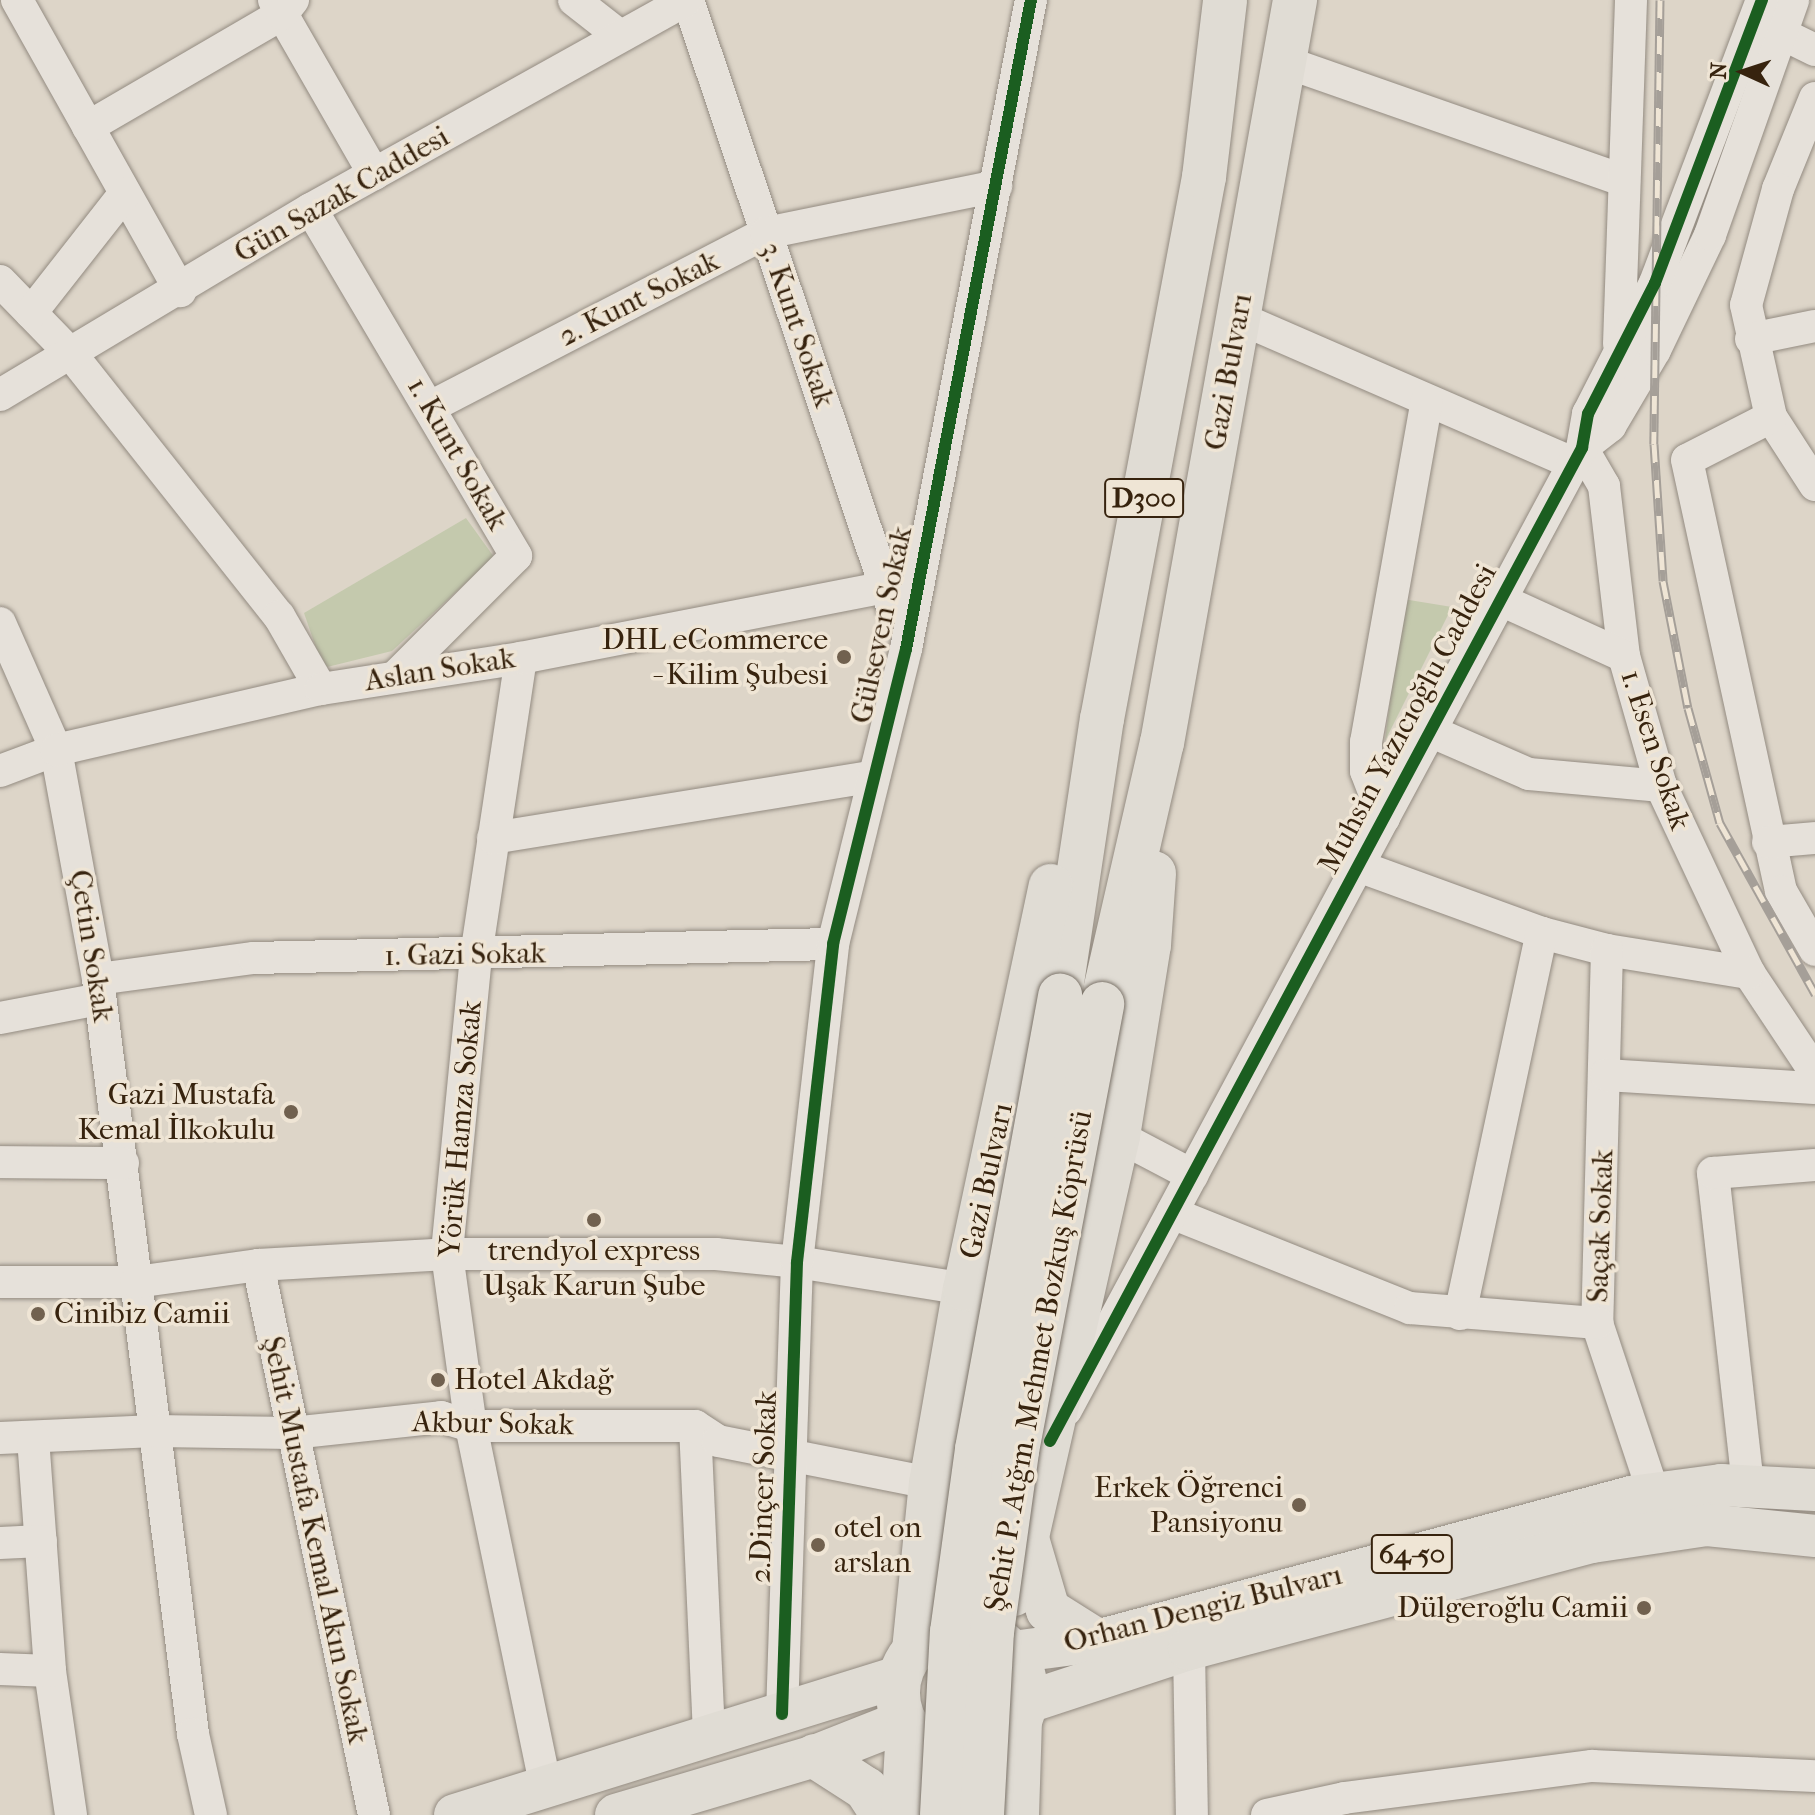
<!DOCTYPE html>
<html>
<head>
<meta charset="utf-8">
<style>
	body { margin:0 }
	#map { position:relative; width:1815px; height:1815px; overflow:hidden; background:#ddd5c8; font-family:"IM FELL French Canon",serif }
	div>[style] { position:absolute }
	.green>* { inset:0; background:#c4c9ad }
	.roads { filter:drop-shadow(0 0 2px #938b81) drop-shadow(0 0 2px #938b81) }
	.minor>* { height:32px; margin:-16px; padding:0 16px; transform-origin:16px; border-radius:16px; background:#e6e1da }
	.major>* { height:42px; margin:-21px; padding:0 21px; transform-origin:21px; border-radius:21px; background:#e0dcd4 }
	.highway>* { height:44px; margin:-22px; padding:0 22px; transform-origin:22px; border-radius:22px; background:#e0dcd4 }
	.highway>.ring { margin:-22px; padding:0; box-sizing:content-box; background:none; border:44px solid #e0dcd4; border-radius:50% }
	.rail>* { height:9px; margin-top:-4.5px; transform-origin:0; background:repeating-linear-gradient(90deg,#efe5d5 0 18px,#a59f98 0 36px); box-sizing:border-box; border-block:2px solid #a59f98 }
	.bridges { filter:drop-shadow(0 0 2px #7b7369) drop-shadow(0 0 2px #7b7369) }
	.highway-bridge>* { height:44px; margin:-22px; padding:0 22px; transform-origin:22px; border-radius:22px; background:#e0dcd4 }
	.cycleway>* { height:12px; margin:-6px; padding:0 6px; transform-origin:6px; border-radius:6px; background:#1b5e20 }
	.dots>* { width:22px; height:22px; translate:-50% -50%; box-sizing:border-box; border:4px solid #efe5d5; border-radius:50% }
	span { translate:-50% -50%; white-space:nowrap; text-align:center; line-height:1.15; -webkit-text-stroke:7px #efe5d5; paint-order:stroke }
	.shield-label span { padding:2px 6px; background:#efe5d5; border:2px solid; border-radius:6px; -webkit-text-stroke-width:0 }
	.shield-label { font-size:28px; color:#37230e; font-weight:700 }
	.street-label { font-size:30px; color:#37230e }
	.poi-label { font-size:30px; color:#37230e }
	.right { translate:-100% -50%; text-align:right }
	.left { translate:0 -50%; text-align:left }
	.north { position:absolute; left:1703px; top:32px; width:80px; height:80px; -webkit-text-stroke:6px #efe5d5; paint-order:stroke; rotate:273deg; font-size:22px; font-weight:700; line-height:32px; text-align:center; color:#37230e }
	.north::after { content:''; display:block; margin:auto; width:28px; height:36px; background:#37230e; clip-path:polygon(50% 0,100% 100%,50% 72%,0 100%) }
</style>
</head>
<body>
<div id="map">
	<div class="green">
		<i style="clip-path:polygon(466px 518px,494px 557px,392px 651px,323px 668px,304px 613px)"></i>
		<i style="clip-path:polygon(1403px 599px,1452px 607px,1385px 741px)"></i>
	</div>
	<div class="roads">
		<div class="minor">
			<i style="left:17px;top:0;width:334px;rotate:60.7deg"></i>
			<i style="left:274px;top:0;width:201px;rotate:60.1deg"></i>
			<i style="left:574px;top:0;width:58px;rotate:38deg"></i>
			<i style="left:688px;top:0;width:640px;rotate:71.42deg"></i>
			<i style="left:1764px;top:25px;width:57px;rotate:26.1deg"></i>
			<i style="left:1285px;top:62px;width:359px;rotate:19.3deg"></i>
			<i style="left:1815px;top:98px;width:98px;rotate:112.1deg"></i>
			<i style="left:1778px;top:189px;width:120px;rotate:105.4deg"></i>
			<i style="left:1746px;top:305px;width:115px;rotate:77.4deg"></i>
			<i style="left:1771px;top:417px;width:81px;rotate:57.1deg"></i>
			<i style="left:88px;top:127px;width:225px;rotate:-30.2deg"></i>
			<i style="left:282px;top:14px;width:18px;rotate:-52deg"></i>
			<i style="left:311px;top:209px;width:403px;rotate:59.4deg"></i>
			<i style="left:516px;top:556px;width:168px;rotate:135deg"></i>
			<i style="left:0;top:281px;width:102px;rotate:45.8deg"></i>
			<i style="left:71px;top:354px;width:335px;rotate:51.6deg"></i>
			<i style="left:279px;top:616px;width:84px;rotate:60.1deg"></i>
			<i style="left:31px;top:313px;width:152px;rotate:-51.9deg"></i>
			<i style="left:1239px;top:318px;width:365px;rotate:23.5deg"></i>
			<i style="left:1751px;top:339px;width:65px;rotate:-11.5deg"></i>
			<i style="left:1619px;top:344px;width:344px;rotate:-88deg"></i>
			<i style="left:0;top:395px;width:362px;rotate:-30.9deg"></i>
			<i style="left:311px;top:209px;width:430px;rotate:-29.1deg"></i>
			<i style="left:432px;top:406px;width:376px;rotate:-27.4deg"></i>
			<i style="left:766px;top:233px;width:235px;rotate:-11.5deg"></i>
			<i style="left:1771px;top:417px;width:94px;rotate:152.9deg"></i>
			<i style="left:1687px;top:460px;width:441px;rotate:77.7deg"></i>
			<i style="left:1781px;top:891px;width:68px;rotate:60deg"></i>
			<i style="left:1582px;top:448px;width:44px;rotate:59.9deg"></i>
			<i style="left:1604px;top:486px;width:171px;rotate:83.3deg"></i>
			<i style="left:1624px;top:656px;width:135px;rotate:74.1deg"></i>
			<i style="left:1661px;top:786px;width:207px;rotate:64.8deg"></i>
			<i style="left:1749px;top:973px;width:119px;rotate:56.3deg"></i>
			<i style="left:1582px;top:448px;width:36px;rotate:-38deg"></i>
			<i style="left:1610px;top:426px;width:88px;rotate:-59.4deg"></i>
			<i style="left:1655px;top:350px;width:127px;rotate:-64.4deg"></i>
			<i style="left:1710px;top:235px;width:249px;rotate:-70.5deg"></i>
			<i style="left:1501px;top:600px;width:135px;rotate:24.5deg"></i>
			<i style="left:0;top:623px;width:139px;rotate:66.2deg"></i>
			<i style="left:56px;top:750px;width:233px;rotate:79.6deg"></i>
			<i style="left:98px;top:979px;width:761px;rotate:82.83deg"></i>
			<i style="left:193px;top:1734px;width:83px;rotate:77.5deg"></i>
			<i style="left:521px;top:658px;width:301px;rotate:98.6deg"></i>
			<i style="left:476px;top:956px;width:299px;rotate:95.6deg"></i>
			<i style="left:447px;top:1254px;width:174px;rotate:82.1deg"></i>
			<i style="left:471px;top:1426px;width:369px;rotate:78.3deg"></i>
			<i style="left:1430px;top:731px;width:108px;rotate:23.5deg"></i>
			<i style="left:1529px;top:774px;width:133px;rotate:5.2deg"></i>
			<i style="left:0;top:771px;width:60px;rotate:-20.6deg"></i>
			<i style="left:56px;top:750px;width:272px;rotate:-13deg"></i>
			<i style="left:321px;top:689px;width:202px;rotate:-8.8deg"></i>
			<i style="left:521px;top:658px;width:371px;rotate:-11deg"></i>
			<i style="left:1384px;top:818px;width:50px;rotate:-111deg"></i>
			<i style="left:1366px;top:771px;width:29px;rotate:-90deg"></i>
			<i style="left:1366px;top:742px;width:347px;rotate:-79.9deg"></i>
			<i style="left:493px;top:838px;width:386px;rotate:-9.2deg"></i>
			<i style="left:1768px;top:842px;width:47px;rotate:-4.9deg"></i>
			<i style="left:1358px;top:866px;width:196px;rotate:20deg"></i>
			<i style="left:1542px;top:933px;width:67px;rotate:14.7deg"></i>
			<i style="left:1607px;top:950px;width:144px;rotate:9.2deg"></i>
			<i style="left:1607px;top:950px;width:373px;rotate:91.5deg"></i>
			<i style="left:1597px;top:1323px;width:180px;rotate:71.6deg"></i>
			<i style="left:98px;top:979px;width:157px;rotate:-7.7deg"></i>
			<i style="left:254px;top:958px;width:579px;rotate:-1.39deg"></i>
			<i style="left:0;top:1018px;width:102px;rotate:-10.8deg"></i>
			<i style="left:1606px;top:1075px;width:209px;rotate:3.6deg"></i>
			<i style="left:1118px;top:1136px;width:84px;rotate:27.8deg"></i>
			<i style="left:0;top:1162px;width:123px;rotate:0.5deg"></i>
			<i style="left:1172px;top:1213px;width:256px;rotate:21.8deg"></i>
			<i style="left:1410px;top:1308px;width:188px;rotate:4.6deg"></i>
			<i style="left:258px;top:1265px;width:562px;rotate:78.09deg"></i>
			<i style="left:0;top:1282px;width:136px"></i>
			<i style="left:136px;top:1282px;width:123px;rotate:-7.9deg"></i>
			<i style="left:258px;top:1265px;width:189px;rotate:-3.3deg"></i>
			<i style="left:447px;top:1254px;width:269px"></i>
			<i style="left:716px;top:1254px;width:81px;rotate:5.6deg"></i>
			<i style="left:797px;top:1262px;width:170px;rotate:9.1deg"></i>
			<i style="left:1460px;top:1314px;width:390px;rotate:-77.9deg"></i>
			<i style="left:1066px;top:1410px;width:1092px;rotate:-61.79deg"></i>
			<i style="left:1582px;top:448px;width:35px;rotate:-80deg"></i>
			<i style="left:1588px;top:414px;width:147px;rotate:-62.9deg"></i>
			<i style="left:1655px;top:283px;width:303px;rotate:-69.3deg"></i>
			<i style="left:695px;top:1426px;width:310px;rotate:87.4deg"></i>
			<i style="left:0;top:1438px;width:155px;rotate:-2.6deg"></i>
			<i style="left:155px;top:1431px;width:137px;rotate:0.8deg"></i>
			<i style="left:292px;top:1433px;width:150px;rotate:-6.1deg"></i>
			<i style="left:441px;top:1417px;width:31px;rotate:17deg"></i>
			<i style="left:471px;top:1426px;width:224px"></i>
			<i style="left:695px;top:1426px;width:27px;rotate:33deg"></i>
			<i style="left:718px;top:1441px;width:217px;rotate:11.2deg"></i>
			<i style="left:33px;top:1438px;width:234px;rotate:85.8deg"></i>
			<i style="left:50px;top:1671px;width:146px;rotate:81.7deg"></i>
			<i style="left:1748px;top:1485px;width:314px;rotate:-96.4deg"></i>
			<i style="left:1713px;top:1173px;width:102px;rotate:-4.5deg"></i>
			<i style="left:0;top:1543px;width:41px;rotate:-2.8deg"></i>
			<i style="left:1189px;top:1649px;width:166px;rotate:89deg"></i>
			<i style="left:0;top:1669px;width:50px;rotate:2.3deg"></i>
			<i style="left:782px;top:1714px;width:452px;rotate:-88.1deg"></i>
			<i style="left:797px;top:1262px;width:320px;rotate:-83.5deg"></i>
			<i style="left:833px;top:944px;width:304px;rotate:-76.1deg"></i>
			<i style="left:906px;top:649px;width:661px;rotate:-79.1deg"></i>
			<i style="left:1267px;top:1815px;width:79px;rotate:-12.4deg"></i>
			<i style="left:1344px;top:1798px;width:250px;rotate:-7.4deg"></i>
			<i style="left:1592px;top:1766px;width:223px;rotate:2.6deg"></i>
		</div>
		<div class="major">
			<i style="left:1012px;top:1652px;width:86px;rotate:-7.4deg"></i>
			<i style="left:1097px;top:1641px;width:553px;rotate:-15.09deg"></i>
			<i style="left:1631px;top:1497px;width:91px;rotate:-7.6deg"></i>
			<i style="left:1721px;top:1485px;width:94px;rotate:3deg"></i>
			<i style="left:1025px;top:1703px;width:173px;rotate:-18.2deg"></i>
			<i style="left:1189px;top:1649px;width:417px;rotate:-14.9deg"></i>
			<i style="left:1592px;top:1542px;width:116px;rotate:-8.4deg"></i>
			<i style="left:1707px;top:1525px;width:109px;rotate:5.8deg"></i>
			<i style="left:455px;top:1815px;width:465px;rotate:-17.3deg"></i>
			<i style="left:616px;top:1815px;width:208px;rotate:-16.5deg"></i>
			<i style="left:815px;top:1756px;width:96px;rotate:-21.5deg"></i>
		</div>
		<div class="highway">
			<i style="left:1060px;top:996px;width:280px;rotate:-81.4deg"></i>
			<i style="left:1102px;top:719px;width:552px;rotate:-79.34deg"></i>
			<i style="left:1204px;top:177px;width:178px;rotate:-83.2deg"></i>
			<i style="left:1102px;top:1004px;width:268px;rotate:-77.1deg"></i>
			<i style="left:1162px;top:743px;width:755px;rotate:-79.85deg"></i>
			<i style="left:1028px;top:1542px;width:71px;rotate:73.6deg"></i>
			<i style="left:1048px;top:1610px;width:58px;rotate:32.3deg"></i>
			<i style="left:1014px;top:1594px;width:470px;rotate:-77.2deg"></i>
			<i style="left:1118px;top:1136px;width:193px;rotate:-80.8deg"></i>
			<i style="left:1149px;top:945px;width:72px;rotate:-86deg"></i>
			<i class="ring" style="left:898px;top:1629px;width:84px;height:84px"></i>
			<i style="left:914px;top:1650px;width:168px;rotate:-84.2deg"></i>
			<i style="left:931px;top:1483px;width:197px;rotate:-80.1deg"></i>
			<i style="left:965px;top:1289px;width:412px;rotate:-78deg"></i>
			<i style="left:815px;top:1756px;width:61px;rotate:32.9deg"></i>
			<i style="left:866px;top:1789px;width:31px;rotate:57deg"></i>
			<i style="left:903px;top:1815px;width:86px;rotate:-86.7deg"></i>
			<i style="left:1017px;top:1815px;width:95px;rotate:-88.2deg"></i>
		</div>
	</div>
	<div class="rail">
		<i style="left:1660px;top:0;width:444px;rotate:90.8deg"></i>
		<i style="left:1654px;top:444px;width:137px;rotate:86.2deg"></i>
		<i style="left:1663px;top:581px;width:129px;rotate:78.9deg"></i>
		<i style="left:1688px;top:708px;width:119px;rotate:74.5deg"></i>
		<i style="left:1720px;top:823px;width:196px;rotate:60.9deg"></i>
	</div>
	<div class="bridges">
		<div class="highway-bridge">
			<i style="left:942px;top:1815px;width:183px;rotate:-86.9deg"></i>
			<i style="left:952px;top:1632px;width:185px;rotate:-82.2deg"></i>
			<i style="left:977px;top:1449px;width:461px;rotate:-79.6deg"></i>
			<i style="left:982px;top:1815px;width:183px;rotate:-86.9deg"></i>
			<i style="left:992px;top:1632px;width:183px;rotate:-82.1deg"></i>
			<i style="left:1017px;top:1451px;width:455px;rotate:-79.2deg"></i>
		</div>
	</div>
	<div class="cycleway">
		<i style="left:1050px;top:1441px;width:1127px;rotate:-61.82deg"></i>
		<i style="left:1582px;top:448px;width:35px;rotate:-80deg"></i>
		<i style="left:1588px;top:414px;width:147px;rotate:-62.9deg"></i>
		<i style="left:1655px;top:283px;width:303px;rotate:-69.3deg"></i>
		<i style="left:782px;top:1714px;width:452px;rotate:-88.1deg"></i>
		<i style="left:797px;top:1262px;width:320px;rotate:-83.5deg"></i>
		<i style="left:833px;top:944px;width:304px;rotate:-76.1deg"></i>
		<i style="left:906px;top:649px;width:661px;rotate:-79.1deg"></i>
	</div>
	<div class="dots">
		<i style="left:844px;top:657px;background:#71614f"></i>
		<i style="left:291px;top:1112px;background:#71614f"></i>
		<i style="left:594px;top:1220px;background:#71614f"></i>
		<i style="left:38px;top:1314px;background:#71614f"></i>
		<i style="left:438px;top:1380px;background:#71614f"></i>
		<i style="left:1299px;top:1505px;background:#71614f"></i>
		<i style="left:818px;top:1545px;background:#71614f"></i>
		<i style="left:1644px;top:1608px;background:#71614f"></i>
	</div>
	<div class="shield-label">
		<span style="left:1144px;top:498px">D300</span>
		<span style="left:1412px;top:1554px">64-50</span>
	</div>
	<div class="street-label">
		<span style="left:342px;top:195px;rotate:-30deg">Gün Sazak Caddesi</span>
		<span style="left:639px;top:299px;rotate:-27deg">2. Kunt Sokak</span>
		<span style="left:797px;top:325px;rotate:71deg">3. Kunt Sokak</span>
		<span style="left:1229px;top:372px;rotate:-80deg">Gazi Bulvarı</span>
		<span style="left:457px;top:454px;rotate:60deg">1. Kunt Sokak</span>
		<span style="left:882px;top:625px;rotate:-78deg">Gülseven Sokak</span>
		<span style="left:440px;top:670px;rotate:-9deg">Aslan Sokak</span>
		<span style="left:1408px;top:719px;rotate:-62deg">Muhsin Yazıcıoğlu Caddesi</span>
		<span style="left:1655px;top:750px;rotate:72deg">1. Esen Sokak</span>
		<span style="left:91px;top:946px;rotate:81deg">Çetin Sokak</span>
		<span style="left:465px;top:955px;rotate:-1deg">1. Gazi Sokak</span>
		<span style="left:461px;top:1129px;rotate:-85deg">Yörük Hamza Sokak</span>
		<span style="left:987px;top:1181px;rotate:-78deg">Gazi Bulvarı</span>
		<span style="left:1601px;top:1226px;rotate:-88deg">Saçak Sokak</span>
		<span style="left:1039px;top:1361px;rotate:-80deg">Şehit P. Atğm. Mehmet Bozkuş Köprüsü</span>
		<span style="left:493px;top:1424px;rotate:1deg">Akbur Sokak</span>
		<span style="left:764px;top:1487px;rotate:-88deg">2.Dinçer Sokak</span>
		<span style="left:315px;top:1540px;rotate:78deg">Şehit Mustafa Kemal Akın Sokak</span>
		<span style="left:1203px;top:1609px;rotate:-14deg">Orhan Dengiz Bulvarı</span>
	</div>
	<div class="poi-label">
		<span class="right" style="left:828px;top:657px">DHL eCommerce<br>- Kilim Şubesi</span>
		<span class="right" style="left:275px;top:1112px">Gazi Mustafa<br>Kemal İlkokulu</span>
		<span style="left:594px;top:1268px">trendyol express<br>Uşak Karun Şube</span>
		<span class="left" style="left:54px;top:1314px">Cinibiz Camii</span>
		<span class="left" style="left:454px;top:1380px">Hotel Akdağ</span>
		<span class="right" style="left:1283px;top:1505px">Erkek Öğrenci<br>Pansiyonu</span>
		<span class="left" style="left:834px;top:1545px">otel on<br>arslan</span>
		<span class="right" style="left:1628px;top:1608px">Dülgeroğlu Camii</span>
	</div>
	<div class="north">N</div>
</div>
</body>
</html>
